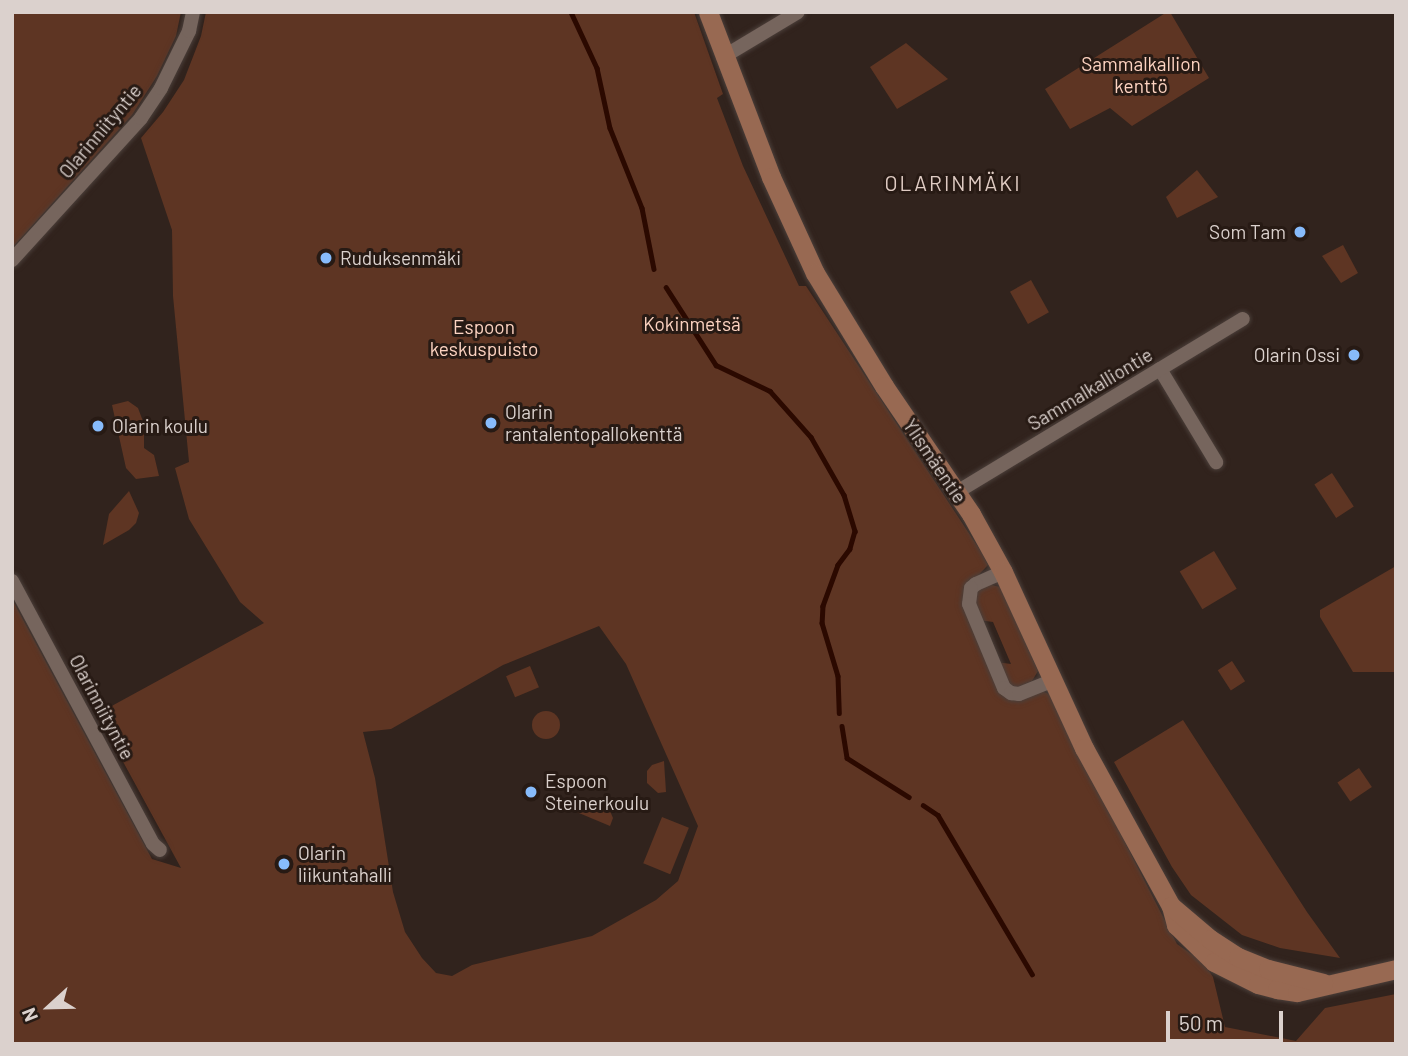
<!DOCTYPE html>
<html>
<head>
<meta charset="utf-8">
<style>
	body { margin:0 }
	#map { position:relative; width:1408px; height:1056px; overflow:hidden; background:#31231d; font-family:Barlow,sans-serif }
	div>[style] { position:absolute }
	.green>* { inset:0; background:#5e3523; transform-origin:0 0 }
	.round { border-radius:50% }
	.stream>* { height:4.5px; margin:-2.25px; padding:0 2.25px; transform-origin:2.25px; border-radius:2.25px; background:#2b0900 }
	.roads { filter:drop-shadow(0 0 2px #4b3f3a) drop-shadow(0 0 2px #4b3f3a) }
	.minor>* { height:14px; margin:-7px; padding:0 7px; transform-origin:7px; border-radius:7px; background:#76655d }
	.secondary>* { height:19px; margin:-9.5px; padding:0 9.5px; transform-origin:9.5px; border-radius:9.5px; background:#986952 }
	.dots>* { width:19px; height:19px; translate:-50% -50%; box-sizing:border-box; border:4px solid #271a14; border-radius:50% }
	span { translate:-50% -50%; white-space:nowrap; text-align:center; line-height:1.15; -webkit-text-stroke:6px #271a14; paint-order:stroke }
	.park-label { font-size:19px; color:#fdd3c1 }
	.street-label { font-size:19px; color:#dbd1cd }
	.poi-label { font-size:19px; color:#dbd1cd }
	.right { translate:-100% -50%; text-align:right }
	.left { translate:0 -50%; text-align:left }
	.neighbourhood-label { font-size:21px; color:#dfcbc3; letter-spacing:2px }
	.frame { position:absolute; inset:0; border:14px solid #dbd1cd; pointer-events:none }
	.north { position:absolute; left:14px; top:972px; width:70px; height:70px; -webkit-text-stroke:5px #271a14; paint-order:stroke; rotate:248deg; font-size:19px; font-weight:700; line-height:28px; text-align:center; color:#dbd1cd }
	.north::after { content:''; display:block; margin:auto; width:24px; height:32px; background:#dbd1cd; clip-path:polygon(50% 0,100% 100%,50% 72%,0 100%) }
	.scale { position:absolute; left:1166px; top:1011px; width:117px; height:32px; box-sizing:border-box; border:4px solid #dbd1cd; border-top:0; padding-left:9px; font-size:21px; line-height:24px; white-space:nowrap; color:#dbd1cd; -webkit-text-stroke:5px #271a14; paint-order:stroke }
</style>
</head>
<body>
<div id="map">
	<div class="green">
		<i style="clip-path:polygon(12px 12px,181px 12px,176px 36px,157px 76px,132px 115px,12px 248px)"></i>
		<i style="clip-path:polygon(evenodd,206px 12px,694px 12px,723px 94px,717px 98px,743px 166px,799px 286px,806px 286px,982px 553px,988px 565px,970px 584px,964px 608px,1003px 696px,1012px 700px,1041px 691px,1049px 694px,1177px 944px,1203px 962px,1213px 977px,1225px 1027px,1296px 1041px,1325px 1008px,1396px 994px,1396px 1044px,12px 1044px,12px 599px,152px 859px,181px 868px,97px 714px,264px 623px,240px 602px,189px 519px,175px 468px,189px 462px,173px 296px,172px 230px,141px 138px,163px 112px,184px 80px,201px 36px,206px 12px,599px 626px,626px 664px,698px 826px,678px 881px,656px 900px,592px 936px,472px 965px,452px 976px,436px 973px,422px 958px,405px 932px,393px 892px,375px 778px,363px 732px,391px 729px,503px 665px,599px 626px)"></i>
		<i style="clip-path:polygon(1167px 12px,1170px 12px,1209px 78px,1132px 126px,1110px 108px,1070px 129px,1045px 89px)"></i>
		<i style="clip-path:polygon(906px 43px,948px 79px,897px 109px,870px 67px)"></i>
		<i style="clip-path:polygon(1197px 170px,1218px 197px,1177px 218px,1166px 197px)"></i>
		<i style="clip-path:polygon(1343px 245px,1358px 273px,1341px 283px,1322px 256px)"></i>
		<i style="left:1031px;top:280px;width:37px;height:24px;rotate:61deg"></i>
		<i style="clip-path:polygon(128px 401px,138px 408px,144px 424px,144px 448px,154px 455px,159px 476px,136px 479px,126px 468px,112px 405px)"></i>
		<i style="left:1332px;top:473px;width:40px;height:21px;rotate:57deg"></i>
		<i style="clip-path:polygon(129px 491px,139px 513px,136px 523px,129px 530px,103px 545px,109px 514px)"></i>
		<i style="left:1214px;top:551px;width:44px;height:40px;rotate:59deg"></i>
		<i style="clip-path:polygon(1396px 566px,1396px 672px,1353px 672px,1320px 617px,1320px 610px)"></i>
		<i style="clip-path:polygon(988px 584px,1000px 587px,1038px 671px,1032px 681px,1017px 687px,1008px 684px,996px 662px,1011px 664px,993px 622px,978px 620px,973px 594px)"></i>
		<i style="left:1232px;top:661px;width:24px;height:17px;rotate:57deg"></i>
		<i style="left:530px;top:666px;width:23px;height:26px;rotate:67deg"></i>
		<i class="round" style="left:532px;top:711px;width:28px;height:28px"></i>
		<i style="clip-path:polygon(1183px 720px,1307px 912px,1340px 958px,1280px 948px,1242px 935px,1191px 895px,1172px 867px,1114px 762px)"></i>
		<i style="clip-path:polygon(664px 761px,666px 792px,658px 793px,647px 783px,647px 771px,652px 765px)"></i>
		<i style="left:1359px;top:768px;width:23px;height:26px;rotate:56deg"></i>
		<i style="clip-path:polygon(576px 797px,610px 811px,613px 818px,610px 826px,567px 808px,570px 800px)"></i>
		<i style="left:662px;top:817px;width:29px;height:50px;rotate:22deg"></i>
	</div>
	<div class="stream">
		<i style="left:571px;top:12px;width:62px;rotate:65.1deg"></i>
		<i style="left:597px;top:68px;width:61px;rotate:77.8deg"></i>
		<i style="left:610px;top:128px;width:86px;rotate:68.2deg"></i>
		<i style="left:642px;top:208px;width:62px;rotate:78.9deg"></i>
		<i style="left:666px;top:287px;width:93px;rotate:57.3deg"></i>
		<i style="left:716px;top:365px;width:60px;rotate:25.7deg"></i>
		<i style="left:770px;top:391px;width:62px;rotate:48.3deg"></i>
		<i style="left:811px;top:437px;width:67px;rotate:60.4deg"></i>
		<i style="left:844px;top:495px;width:38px;rotate:73deg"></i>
		<i style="left:855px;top:531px;width:19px;rotate:106deg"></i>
		<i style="left:850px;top:549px;width:20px;rotate:127deg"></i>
		<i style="left:838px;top:565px;width:44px;rotate:110.1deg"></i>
		<i style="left:823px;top:606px;width:17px;rotate:93deg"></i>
		<i style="left:822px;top:623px;width:55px;rotate:73.2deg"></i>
		<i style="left:838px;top:676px;width:37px;rotate:88deg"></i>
		<i style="left:842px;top:726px;width:32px;rotate:81deg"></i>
		<i style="left:847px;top:758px;width:73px;rotate:32.2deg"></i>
		<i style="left:923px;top:805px;width:18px;rotate:34deg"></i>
		<i style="left:938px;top:815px;width:185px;rotate:59.4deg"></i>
	</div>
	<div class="roads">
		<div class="minor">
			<i style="left:723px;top:57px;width:87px;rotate:-31deg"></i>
			<i style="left:12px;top:260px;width:192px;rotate:-47.7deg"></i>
			<i style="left:141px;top:118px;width:36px;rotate:-56deg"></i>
			<i style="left:161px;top:88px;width:64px;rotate:-63.8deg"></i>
			<i style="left:189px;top:31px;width:19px;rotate:-78deg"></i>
			<i style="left:1160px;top:369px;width:109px;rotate:58.9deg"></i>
			<i style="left:957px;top:492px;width:334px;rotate:-31.2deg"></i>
			<i style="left:1003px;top:572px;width:30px;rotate:156deg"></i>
			<i style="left:976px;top:584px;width:6px;rotate:141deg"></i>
			<i style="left:971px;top:588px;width:16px;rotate:97deg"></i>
			<i style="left:969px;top:604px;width:91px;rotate:67.4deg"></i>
			<i style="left:1004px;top:688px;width:9px;rotate:36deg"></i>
			<i style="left:1011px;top:693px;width:8px;rotate:7deg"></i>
			<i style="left:1019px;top:694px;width:37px;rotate:-22deg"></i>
			<i style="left:12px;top:581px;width:298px;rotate:61.8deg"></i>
			<i style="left:153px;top:844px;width:9px;rotate:41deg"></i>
		</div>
		<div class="secondary">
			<i style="left:708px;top:12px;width:177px;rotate:69.1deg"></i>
			<i style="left:771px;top:177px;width:106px;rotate:65.4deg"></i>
			<i style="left:815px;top:273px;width:132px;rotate:58.6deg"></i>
			<i style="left:884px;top:386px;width:155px;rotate:55.8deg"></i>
			<i style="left:971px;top:514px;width:66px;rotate:61.1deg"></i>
			<i style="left:1003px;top:572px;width:194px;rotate:65.3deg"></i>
			<i style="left:1084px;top:748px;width:180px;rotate:61.2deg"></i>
			<i style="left:1171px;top:906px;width:20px;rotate:75deg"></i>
			<i style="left:1176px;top:925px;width:53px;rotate:44.2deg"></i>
			<i style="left:1214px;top:962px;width:49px;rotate:26.6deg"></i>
			<i style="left:1258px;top:984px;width:20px;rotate:15deg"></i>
			<i style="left:1277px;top:989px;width:20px;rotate:9deg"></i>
			<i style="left:1297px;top:992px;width:102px;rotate:-13.1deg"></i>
			<i style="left:1171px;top:906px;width:51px;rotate:40.2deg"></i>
			<i style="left:1210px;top:939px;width:33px;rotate:33deg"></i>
			<i style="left:1238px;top:957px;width:32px;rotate:22deg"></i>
			<i style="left:1268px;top:969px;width:57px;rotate:14.3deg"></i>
		</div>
	</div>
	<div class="dots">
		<i style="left:1300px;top:232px;background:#87bbfb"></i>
		<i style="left:326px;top:258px;background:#87bbfb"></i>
		<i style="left:1354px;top:355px;background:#87bbfb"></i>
		<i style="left:491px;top:423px;background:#87bbfb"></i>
		<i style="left:98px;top:426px;background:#87bbfb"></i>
		<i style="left:531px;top:792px;background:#87bbfb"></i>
		<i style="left:284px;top:864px;background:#87bbfb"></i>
	</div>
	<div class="park-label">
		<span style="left:1141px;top:75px">Sammalkallion<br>kenttö</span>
		<span style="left:692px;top:324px">Kokinmetsä</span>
		<span style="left:484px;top:338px">Espoon<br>keskuspuisto</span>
	</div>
	<div class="street-label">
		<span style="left:100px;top:131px;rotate:-50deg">Olarinniityntie</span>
		<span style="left:1090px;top:389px;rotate:-31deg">Sammalkalliontie</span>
		<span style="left:935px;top:461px;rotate:56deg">Ylismäentie</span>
		<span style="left:102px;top:707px;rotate:62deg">Olarinniityntie</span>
	</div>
	<div class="poi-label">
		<span class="right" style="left:1286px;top:232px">Som Tam</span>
		<span class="left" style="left:340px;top:258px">Ruduksenmäki</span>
		<span class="right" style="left:1340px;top:355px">Olarin Ossi</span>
		<span class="left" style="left:505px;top:423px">Olarin<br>rantalentopallokenttä</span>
		<span class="left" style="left:112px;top:426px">Olarin koulu</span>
		<span class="left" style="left:545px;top:792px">Espoon<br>Steinerkoulu</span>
		<span class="left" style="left:298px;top:864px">Olarin<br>liikuntahalli</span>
	</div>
	<div class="neighbourhood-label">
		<span style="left:953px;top:183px">OLARINMÄKI</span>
	</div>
	<div class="frame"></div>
	<div class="north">N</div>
	<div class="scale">50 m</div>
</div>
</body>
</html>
